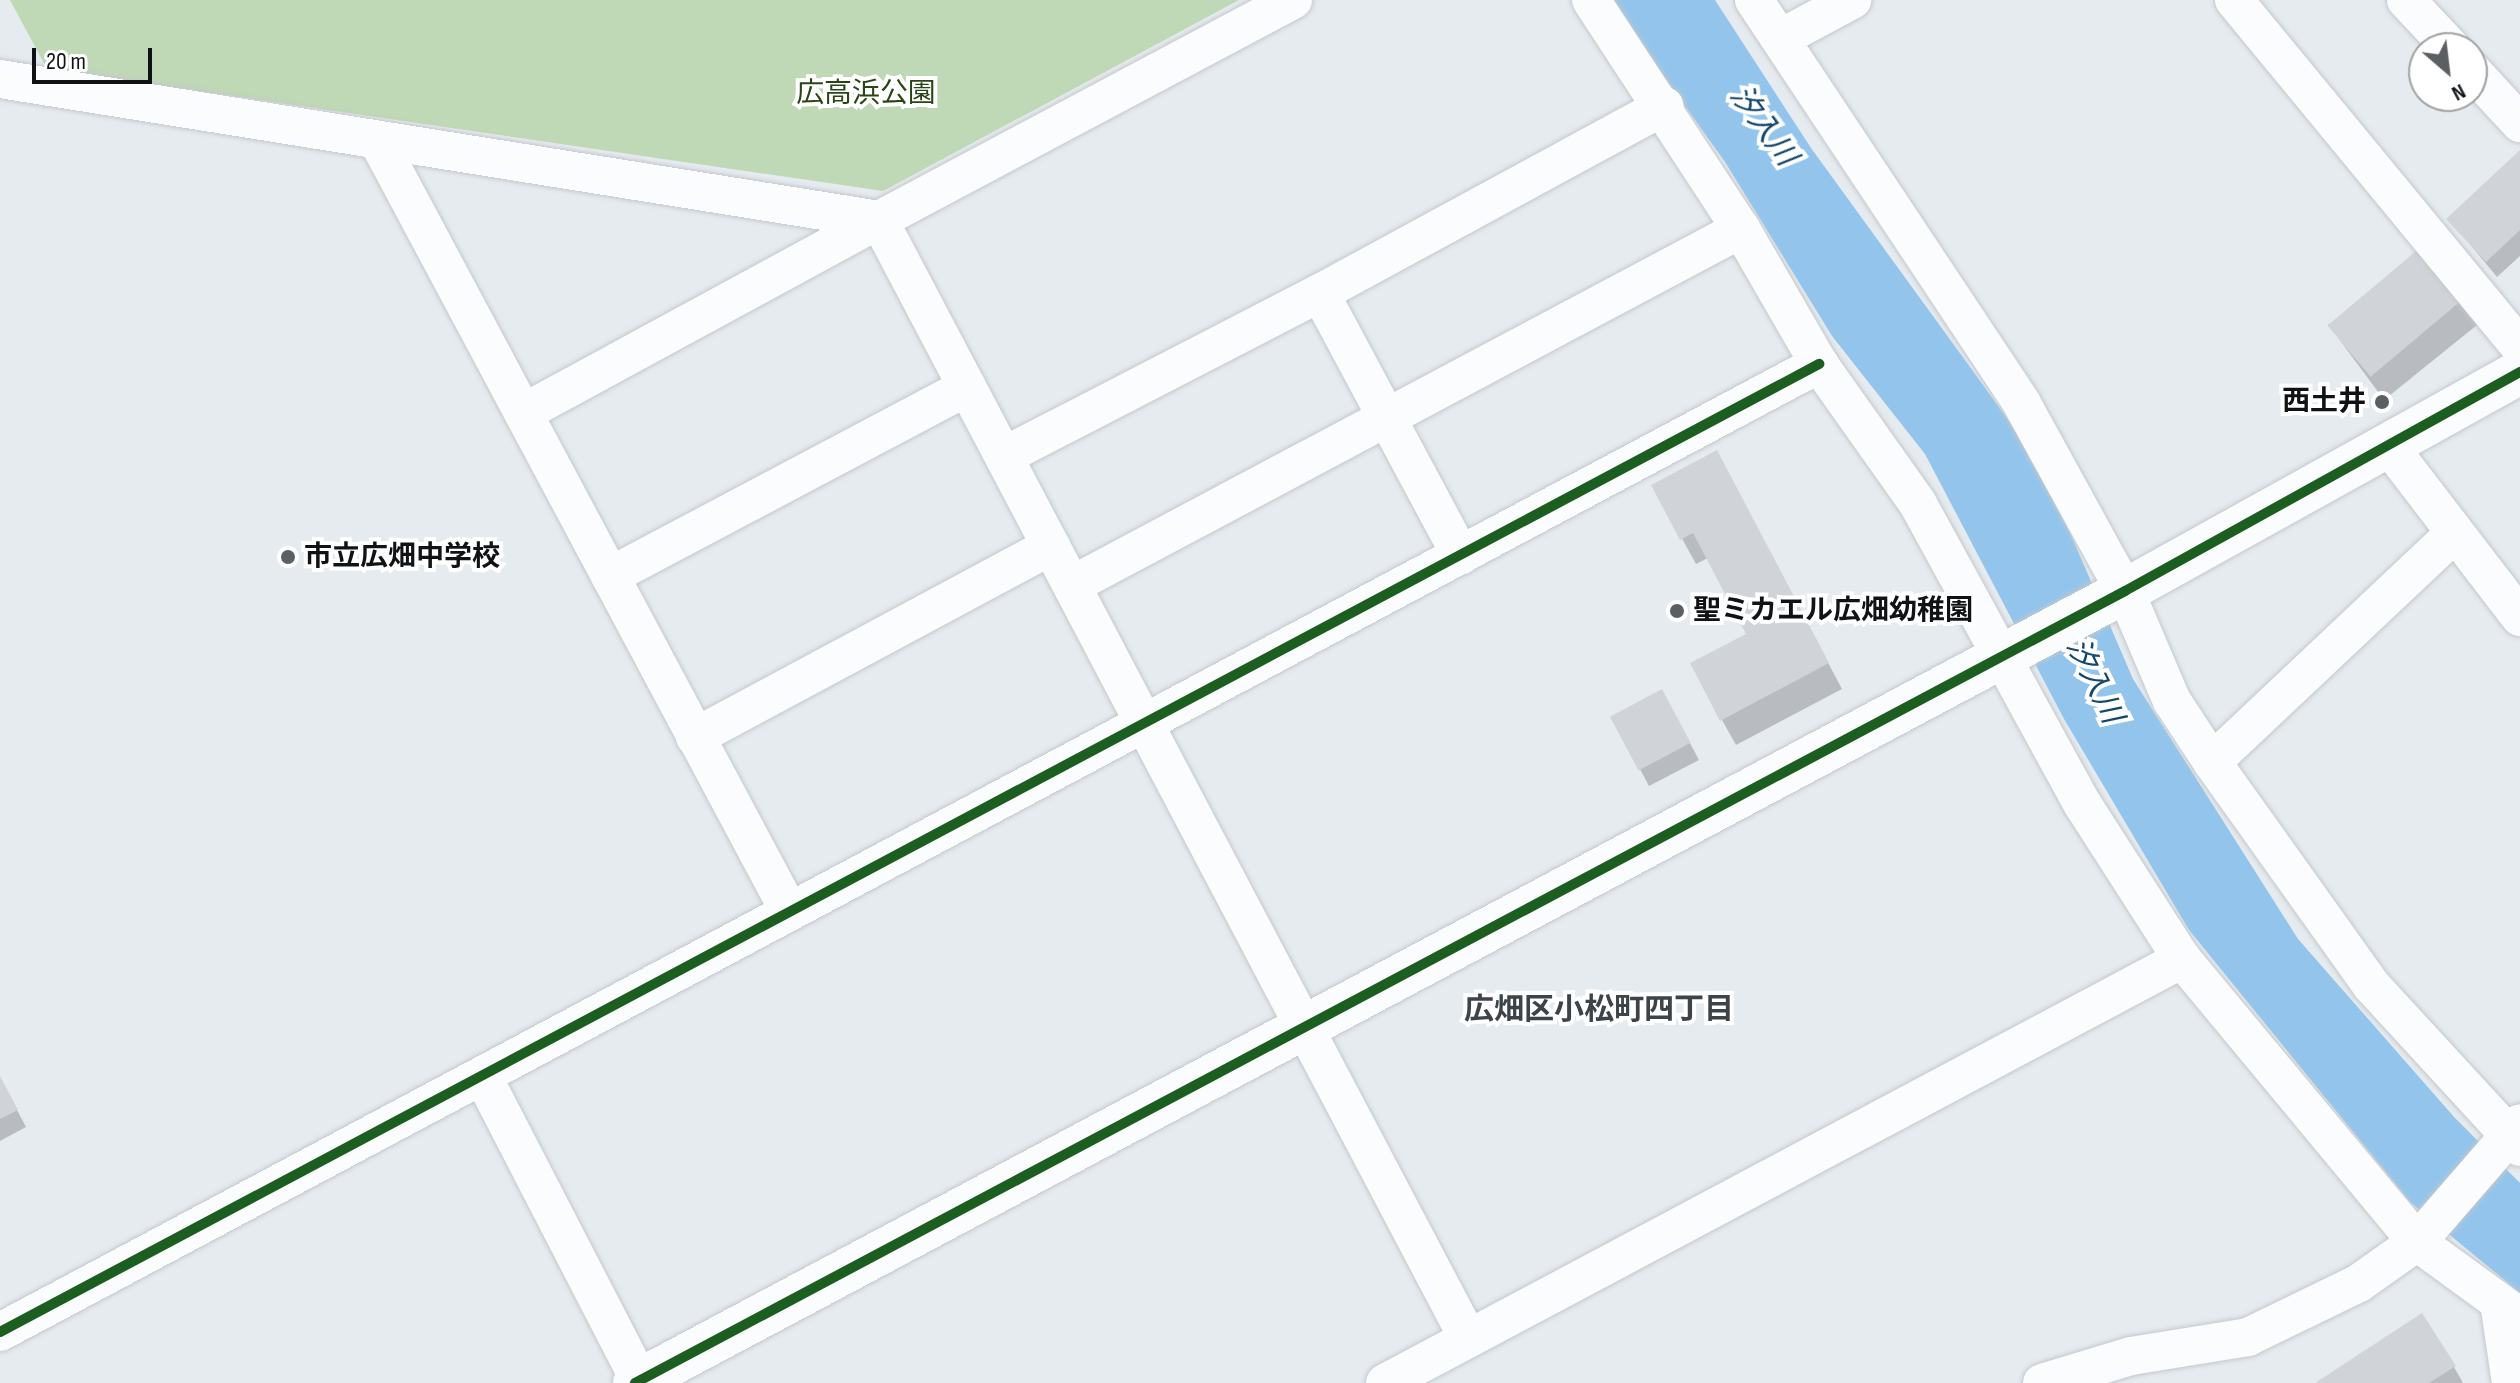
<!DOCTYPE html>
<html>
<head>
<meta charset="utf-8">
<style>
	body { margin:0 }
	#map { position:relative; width:2520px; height:1383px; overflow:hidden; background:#e6ebf0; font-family:"Sofia Sans Condensed","Noto Sans JP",sans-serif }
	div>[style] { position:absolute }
	.green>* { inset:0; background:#bfd8b5 }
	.water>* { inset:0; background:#93c5ec }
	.shadow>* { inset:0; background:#0003 }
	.building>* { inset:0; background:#d0d4d8; transform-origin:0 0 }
	.roads { filter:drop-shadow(0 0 2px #c4c8cc) drop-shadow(0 0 2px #c4c8cc) }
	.street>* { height:38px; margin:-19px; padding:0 19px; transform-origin:19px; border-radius:19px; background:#fbfcfd }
	.secondary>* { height:44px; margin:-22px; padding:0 22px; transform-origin:22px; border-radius:22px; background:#fbfcfd }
	.cycleway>* { height:10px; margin:-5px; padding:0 5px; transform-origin:5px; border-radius:5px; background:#1b5e20 }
	.dots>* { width:22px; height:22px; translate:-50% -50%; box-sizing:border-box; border:4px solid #fff; border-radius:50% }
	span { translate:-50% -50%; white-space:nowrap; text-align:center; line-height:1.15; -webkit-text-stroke:8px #fff; paint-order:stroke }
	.park-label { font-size:28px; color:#2a4514 }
	.poi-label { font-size:28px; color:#101316; font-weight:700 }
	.right { translate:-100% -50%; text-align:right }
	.left { translate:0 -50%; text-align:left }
	.water-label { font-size:30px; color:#13476b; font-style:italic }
	.neighbourhood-label { font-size:30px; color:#3c444a; font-weight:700 }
	.north { position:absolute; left:2408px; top:32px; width:80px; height:80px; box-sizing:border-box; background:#fff; border:2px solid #9fa1a2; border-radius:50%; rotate:152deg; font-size:22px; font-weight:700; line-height:32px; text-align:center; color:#101316 }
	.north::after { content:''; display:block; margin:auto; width:28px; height:36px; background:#5b5f62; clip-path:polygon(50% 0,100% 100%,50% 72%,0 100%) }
	.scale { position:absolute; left:32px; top:48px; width:120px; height:36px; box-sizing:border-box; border:4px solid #101316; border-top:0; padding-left:10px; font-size:24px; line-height:28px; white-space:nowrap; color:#101316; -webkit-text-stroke:6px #fff; paint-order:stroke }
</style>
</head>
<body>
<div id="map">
	<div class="green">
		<i style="clip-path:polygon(10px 0,1239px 0,883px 191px,47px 69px)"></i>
	</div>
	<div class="water">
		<i style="clip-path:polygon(1609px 0,1715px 0,1811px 148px,2015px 429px,2071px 535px,2133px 679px,2298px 939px,2455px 1118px,2520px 1183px,2520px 1293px,2410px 1202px,2189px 930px,2064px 719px,1925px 454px,1832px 336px,1725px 162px)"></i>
	</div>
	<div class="shadow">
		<i style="clip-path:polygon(2520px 153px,2520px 256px,2497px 277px,2449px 219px)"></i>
		<i style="clip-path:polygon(2462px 300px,2477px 325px,2384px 400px,2328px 324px)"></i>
		<i style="clip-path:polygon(1730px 478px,1842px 689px,1736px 745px,1722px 720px,1749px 634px,1708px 558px,1696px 564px,1653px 486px)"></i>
		<i style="clip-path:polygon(1671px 708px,1699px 760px,1649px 786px,1612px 717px)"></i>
		<i style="clip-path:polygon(0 1078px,26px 1127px,0 1141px)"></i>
		<i style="clip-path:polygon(2454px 1367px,2463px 1383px,2319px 1383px)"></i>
	</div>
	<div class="building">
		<i style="clip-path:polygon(2520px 150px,2520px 230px,2486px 262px,2446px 219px)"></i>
		<i style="left:2421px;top:247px;width:67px;height:122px;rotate:50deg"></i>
		<i style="clip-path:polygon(1717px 450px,1829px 663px,1720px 721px,1690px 663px,1746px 634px,1693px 533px,1680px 540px,1651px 485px)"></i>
		<i style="left:1662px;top:689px;width:61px;height:59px;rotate:62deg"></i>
		<i style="clip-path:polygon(0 1076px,18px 1110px,0 1119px)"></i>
		<i style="clip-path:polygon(2422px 1313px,2456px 1366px,2429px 1383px,2315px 1383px)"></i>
	</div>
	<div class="roads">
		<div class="street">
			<i style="left:1591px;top:0;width:274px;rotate:56.8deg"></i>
			<i style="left:1741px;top:229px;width:156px;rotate:60deg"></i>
			<i style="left:1819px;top:364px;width:171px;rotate:54.7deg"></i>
			<i style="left:1918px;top:504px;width:343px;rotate:61.3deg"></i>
			<i style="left:2083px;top:805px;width:183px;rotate:57.3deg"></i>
			<i style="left:2182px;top:959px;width:368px;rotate:50.3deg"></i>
			<i style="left:2417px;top:1242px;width:127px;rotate:36.1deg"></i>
			<i style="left:1754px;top:0;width:485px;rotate:56.4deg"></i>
			<i style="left:2022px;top:404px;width:213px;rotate:61.2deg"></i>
			<i style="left:2125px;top:591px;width:120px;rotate:66.9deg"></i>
			<i style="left:2172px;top:701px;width:73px;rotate:56.7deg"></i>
			<i style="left:2212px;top:762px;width:274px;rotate:54.5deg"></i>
			<i style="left:2371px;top:985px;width:220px;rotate:47.4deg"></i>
			<i style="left:2234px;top:0;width:450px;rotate:50.5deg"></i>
			<i style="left:2406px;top:0;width:66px;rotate:46.8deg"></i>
			<i style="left:1781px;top:38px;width:81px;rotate:-28.2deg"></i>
			<i style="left:2472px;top:71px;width:71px;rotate:47.3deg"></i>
			<i style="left:0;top:79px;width:890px;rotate:9.11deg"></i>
			<i style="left:879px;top:220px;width:469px;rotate:-28deg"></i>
			<i style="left:379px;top:143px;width:871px;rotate:61.9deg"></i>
			<i style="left:1320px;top:293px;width:298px;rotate:61.8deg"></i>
			<i style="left:523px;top:413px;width:405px;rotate:-28.5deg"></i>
			<i style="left:879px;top:220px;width:1264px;rotate:62.22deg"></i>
			<i style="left:2388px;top:445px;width:217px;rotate:52.5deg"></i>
			<i style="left:1004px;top:456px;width:356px;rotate:-27.3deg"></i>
			<i style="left:1320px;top:293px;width:392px;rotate:-28.5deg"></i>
			<i style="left:610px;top:576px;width:404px;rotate:-27.9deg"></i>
			<i style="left:1072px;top:585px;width:758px;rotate:-28.02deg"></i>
			<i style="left:695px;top:737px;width:404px;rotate:-28.2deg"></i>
			<i style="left:2212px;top:762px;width:334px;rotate:-43.3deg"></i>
			<i style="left:483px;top:1077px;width:344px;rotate:62.7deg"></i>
			<i style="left:2499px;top:1302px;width:82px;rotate:81.6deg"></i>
			<i style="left:0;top:1332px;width:2061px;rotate:-28.02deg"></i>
			<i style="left:1385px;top:1383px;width:903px;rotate:-28.01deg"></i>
			<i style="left:2042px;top:1383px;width:93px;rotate:-16.9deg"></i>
			<i style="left:2131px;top:1356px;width:119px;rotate:-9.2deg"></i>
			<i style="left:2248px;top:1337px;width:123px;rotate:-25.9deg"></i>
			<i style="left:2359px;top:1283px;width:71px;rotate:-35.3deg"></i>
			<i style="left:2417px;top:1242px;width:157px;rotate:-49.1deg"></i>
		</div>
		<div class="secondary">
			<i style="left:635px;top:1383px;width:1687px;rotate:-27.99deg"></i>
			<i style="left:2125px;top:591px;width:452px;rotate:-29deg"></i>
		</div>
	</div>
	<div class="cycleway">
		<i style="left:0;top:1332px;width:2061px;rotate:-28.02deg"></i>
		<i style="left:635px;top:1383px;width:1687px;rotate:-27.99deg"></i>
		<i style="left:2125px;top:591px;width:452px;rotate:-29deg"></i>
	</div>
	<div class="dots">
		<i style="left:2382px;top:402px;background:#5b5f62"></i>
		<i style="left:288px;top:557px;background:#5b5f62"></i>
		<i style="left:1677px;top:611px;background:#5b5f62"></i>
	</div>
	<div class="park-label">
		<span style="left:866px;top:94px">広高浜公園</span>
	</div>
	<div class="poi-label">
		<span class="right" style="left:2366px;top:402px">西土井</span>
		<span class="left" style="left:304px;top:557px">市立広畑中学校</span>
		<span class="left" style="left:1693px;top:611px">聖ミカエル広畑幼稚園</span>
	</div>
	<div class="water-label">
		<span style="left:1763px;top:126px;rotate:54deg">汐入川</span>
		<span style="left:2094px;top:681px;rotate:64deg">汐入川</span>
	</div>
	<div class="neighbourhood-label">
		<span style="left:1599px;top:1010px">広畑区小松町四丁目</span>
	</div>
	<div class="north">N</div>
	<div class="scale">20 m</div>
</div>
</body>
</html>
